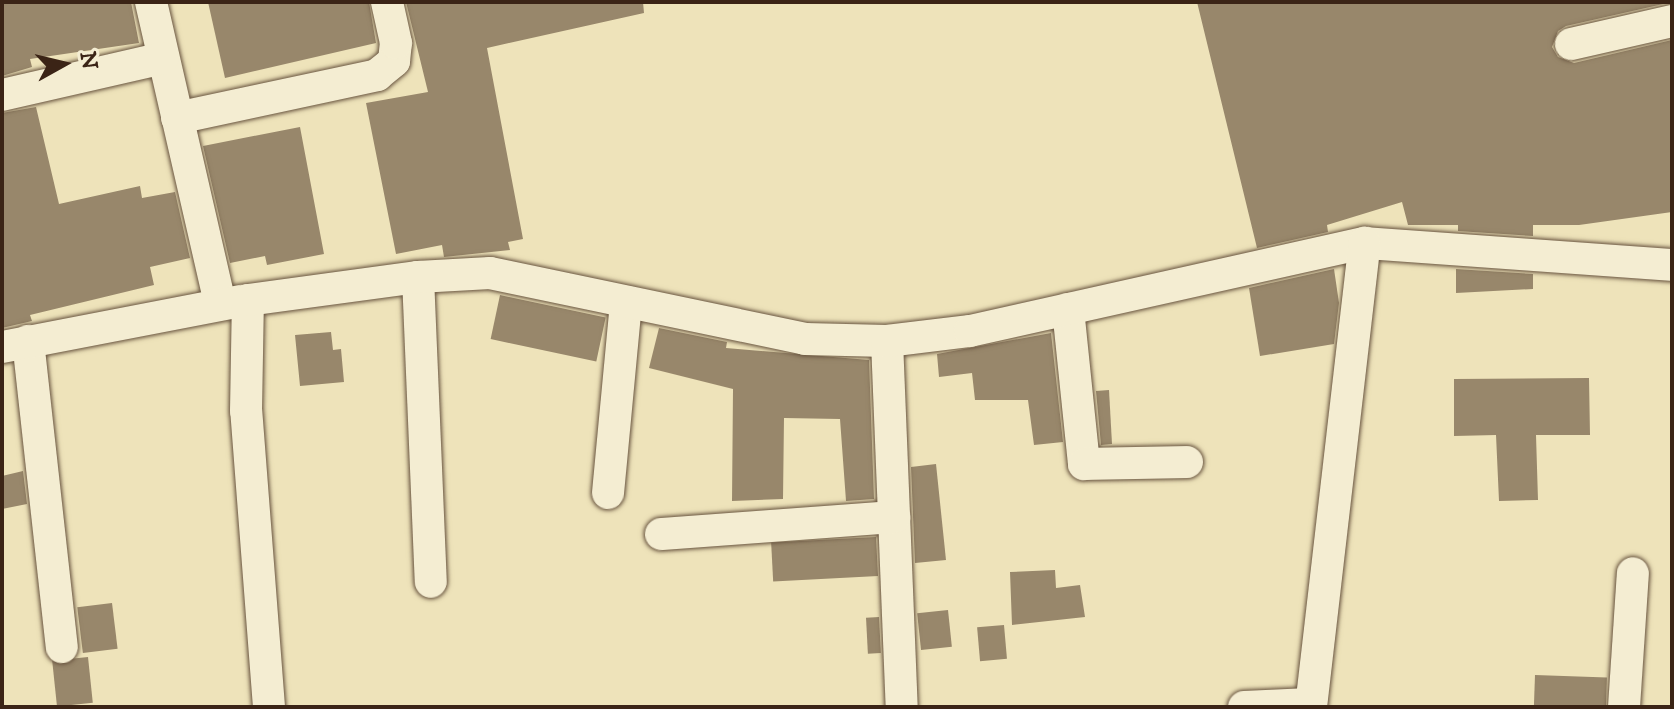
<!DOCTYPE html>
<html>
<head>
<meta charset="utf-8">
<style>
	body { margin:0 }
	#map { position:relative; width:1674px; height:709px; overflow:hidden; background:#eee3ba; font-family:"IM FELL DW Pica",serif }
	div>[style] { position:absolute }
	.building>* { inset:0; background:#98876b; transform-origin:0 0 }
	.roads { filter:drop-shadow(0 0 2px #68543f) drop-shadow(0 0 2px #68543f) }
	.minor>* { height:32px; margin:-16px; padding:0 16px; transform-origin:16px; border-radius:16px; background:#f4edd2 }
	span { translate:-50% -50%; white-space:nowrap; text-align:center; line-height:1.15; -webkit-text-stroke:8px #f4edd2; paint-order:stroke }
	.frame { position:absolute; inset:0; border:4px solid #3b2416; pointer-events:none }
	.north { position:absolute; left:24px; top:24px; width:80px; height:80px; -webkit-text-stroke:6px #f4edd2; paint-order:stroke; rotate:82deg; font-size:22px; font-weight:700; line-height:32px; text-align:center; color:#3b2416 }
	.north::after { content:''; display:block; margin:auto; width:28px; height:36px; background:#3b2416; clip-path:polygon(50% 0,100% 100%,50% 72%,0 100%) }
</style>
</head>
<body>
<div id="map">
	<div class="building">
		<i style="clip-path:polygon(2px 2px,131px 2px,139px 43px,30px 59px,32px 67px,2px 76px)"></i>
		<i style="clip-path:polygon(208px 2px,369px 2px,376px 43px,225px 78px)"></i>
		<i style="clip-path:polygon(406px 2px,643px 2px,644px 13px,487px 48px,523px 239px,508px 242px,510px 250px,444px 257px,442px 245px,396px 254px,366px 103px,428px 92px)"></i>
		<i style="clip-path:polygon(1197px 2px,1672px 2px,1566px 26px,1558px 31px,1552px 47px,1558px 57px,1574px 63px,1672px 40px,1672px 212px,1579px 225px,1533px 225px,1533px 236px,1458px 231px,1458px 225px,1408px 225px,1402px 202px,1327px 225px,1328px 232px,1257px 248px)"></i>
		<i style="clip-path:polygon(36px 107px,59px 204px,140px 186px,142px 198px,175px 192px,190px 258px,150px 267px,154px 285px,30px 315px,32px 321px,2px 328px,2px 113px)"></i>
		<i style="clip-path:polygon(300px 127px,324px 254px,267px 265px,265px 256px,230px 263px,203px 146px)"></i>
		<i style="clip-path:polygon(1334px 269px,1339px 303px,1334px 344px,1260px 356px,1249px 288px)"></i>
		<i style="clip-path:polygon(1456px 269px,1533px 274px,1533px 289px,1456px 293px)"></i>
		<i style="left:500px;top:295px;width:108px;height:45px;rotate:12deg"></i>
		<i style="clip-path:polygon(659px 328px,727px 342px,726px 348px,869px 360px,874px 499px,846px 501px,840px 419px,784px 418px,783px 499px,732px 501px,733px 389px,649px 368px)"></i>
		<i style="clip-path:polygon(331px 332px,333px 350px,341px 349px,344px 382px,300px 386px,295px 335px)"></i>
		<i style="clip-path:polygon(1051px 333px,1063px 442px,1034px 445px,1028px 400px,975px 400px,972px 373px,939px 377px,937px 354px)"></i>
		<i style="clip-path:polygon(1589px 378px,1590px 435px,1536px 435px,1538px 500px,1499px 501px,1496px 435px,1454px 436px,1454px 379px)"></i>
		<i style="clip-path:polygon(1109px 390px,1112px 444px,1101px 445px,1096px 391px)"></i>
		<i style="clip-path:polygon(936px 464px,946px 560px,915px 563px,911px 467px)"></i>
		<i style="clip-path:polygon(23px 471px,27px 504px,2px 509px,2px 476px)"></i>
		<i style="left:876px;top:537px;width:39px;height:105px;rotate:87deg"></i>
		<i style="clip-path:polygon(1055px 570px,1056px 588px,1080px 585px,1085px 617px,1012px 625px,1010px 572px)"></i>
		<i style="left:112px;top:603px;width:46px;height:35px;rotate:83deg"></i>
		<i style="left:948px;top:610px;width:37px;height:31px;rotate:84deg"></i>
		<i style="left:879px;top:617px;width:36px;height:13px;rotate:87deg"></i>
		<i style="left:1004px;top:625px;width:34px;height:27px;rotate:85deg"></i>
		<i style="left:88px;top:657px;width:46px;height:36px;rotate:84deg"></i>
		<i style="left:1535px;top:675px;width:72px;height:32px;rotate:2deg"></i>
	</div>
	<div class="roads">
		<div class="minor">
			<i style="left:151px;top:2px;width:310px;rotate:77.1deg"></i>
			<i style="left:1571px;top:44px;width:104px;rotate:-12.8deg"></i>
			<i style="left:2px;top:95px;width:165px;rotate:-12.9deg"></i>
			<i style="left:177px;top:118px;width:205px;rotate:-12.1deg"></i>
			<i style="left:377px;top:75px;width:22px;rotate:-39deg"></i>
			<i style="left:394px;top:61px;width:18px;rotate:-84deg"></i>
			<i style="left:396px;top:43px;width:42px;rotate:-102.4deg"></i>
			<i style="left:418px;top:277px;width:305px;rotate:87.6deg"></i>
			<i style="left:1068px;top:309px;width:156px;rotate:84.1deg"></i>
			<i style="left:1084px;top:464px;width:103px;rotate:-1.1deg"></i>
			<i style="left:28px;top:341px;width:308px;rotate:83.7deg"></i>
			<i style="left:887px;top:341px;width:366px;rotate:87.7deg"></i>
			<i style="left:2px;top:347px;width:243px;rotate:-10.9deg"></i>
			<i style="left:608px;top:493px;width:192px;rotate:-84.6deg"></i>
			<i style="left:661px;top:534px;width:234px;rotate:-4.2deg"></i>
			<i style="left:269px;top:707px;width:297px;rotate:-94.4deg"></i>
			<i style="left:246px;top:411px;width:111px;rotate:-89deg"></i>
			<i style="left:248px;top:300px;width:172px;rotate:-7.7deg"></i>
			<i style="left:418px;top:277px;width:72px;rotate:-3.2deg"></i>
			<i style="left:490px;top:273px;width:322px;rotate:11.8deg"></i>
			<i style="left:805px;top:339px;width:82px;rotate:1.4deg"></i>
			<i style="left:887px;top:341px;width:84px;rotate:-6.9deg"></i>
			<i style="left:970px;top:331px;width:405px;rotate:-12.6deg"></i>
			<i style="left:1365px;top:243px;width:308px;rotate:4.1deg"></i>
			<i style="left:1244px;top:707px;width:66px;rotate:-2.6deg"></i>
			<i style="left:1311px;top:707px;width:467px;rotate:-83.4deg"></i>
			<i style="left:1624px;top:707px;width:134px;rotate:-86.2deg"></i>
		</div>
	</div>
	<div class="frame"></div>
	<div class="north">N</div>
</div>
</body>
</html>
